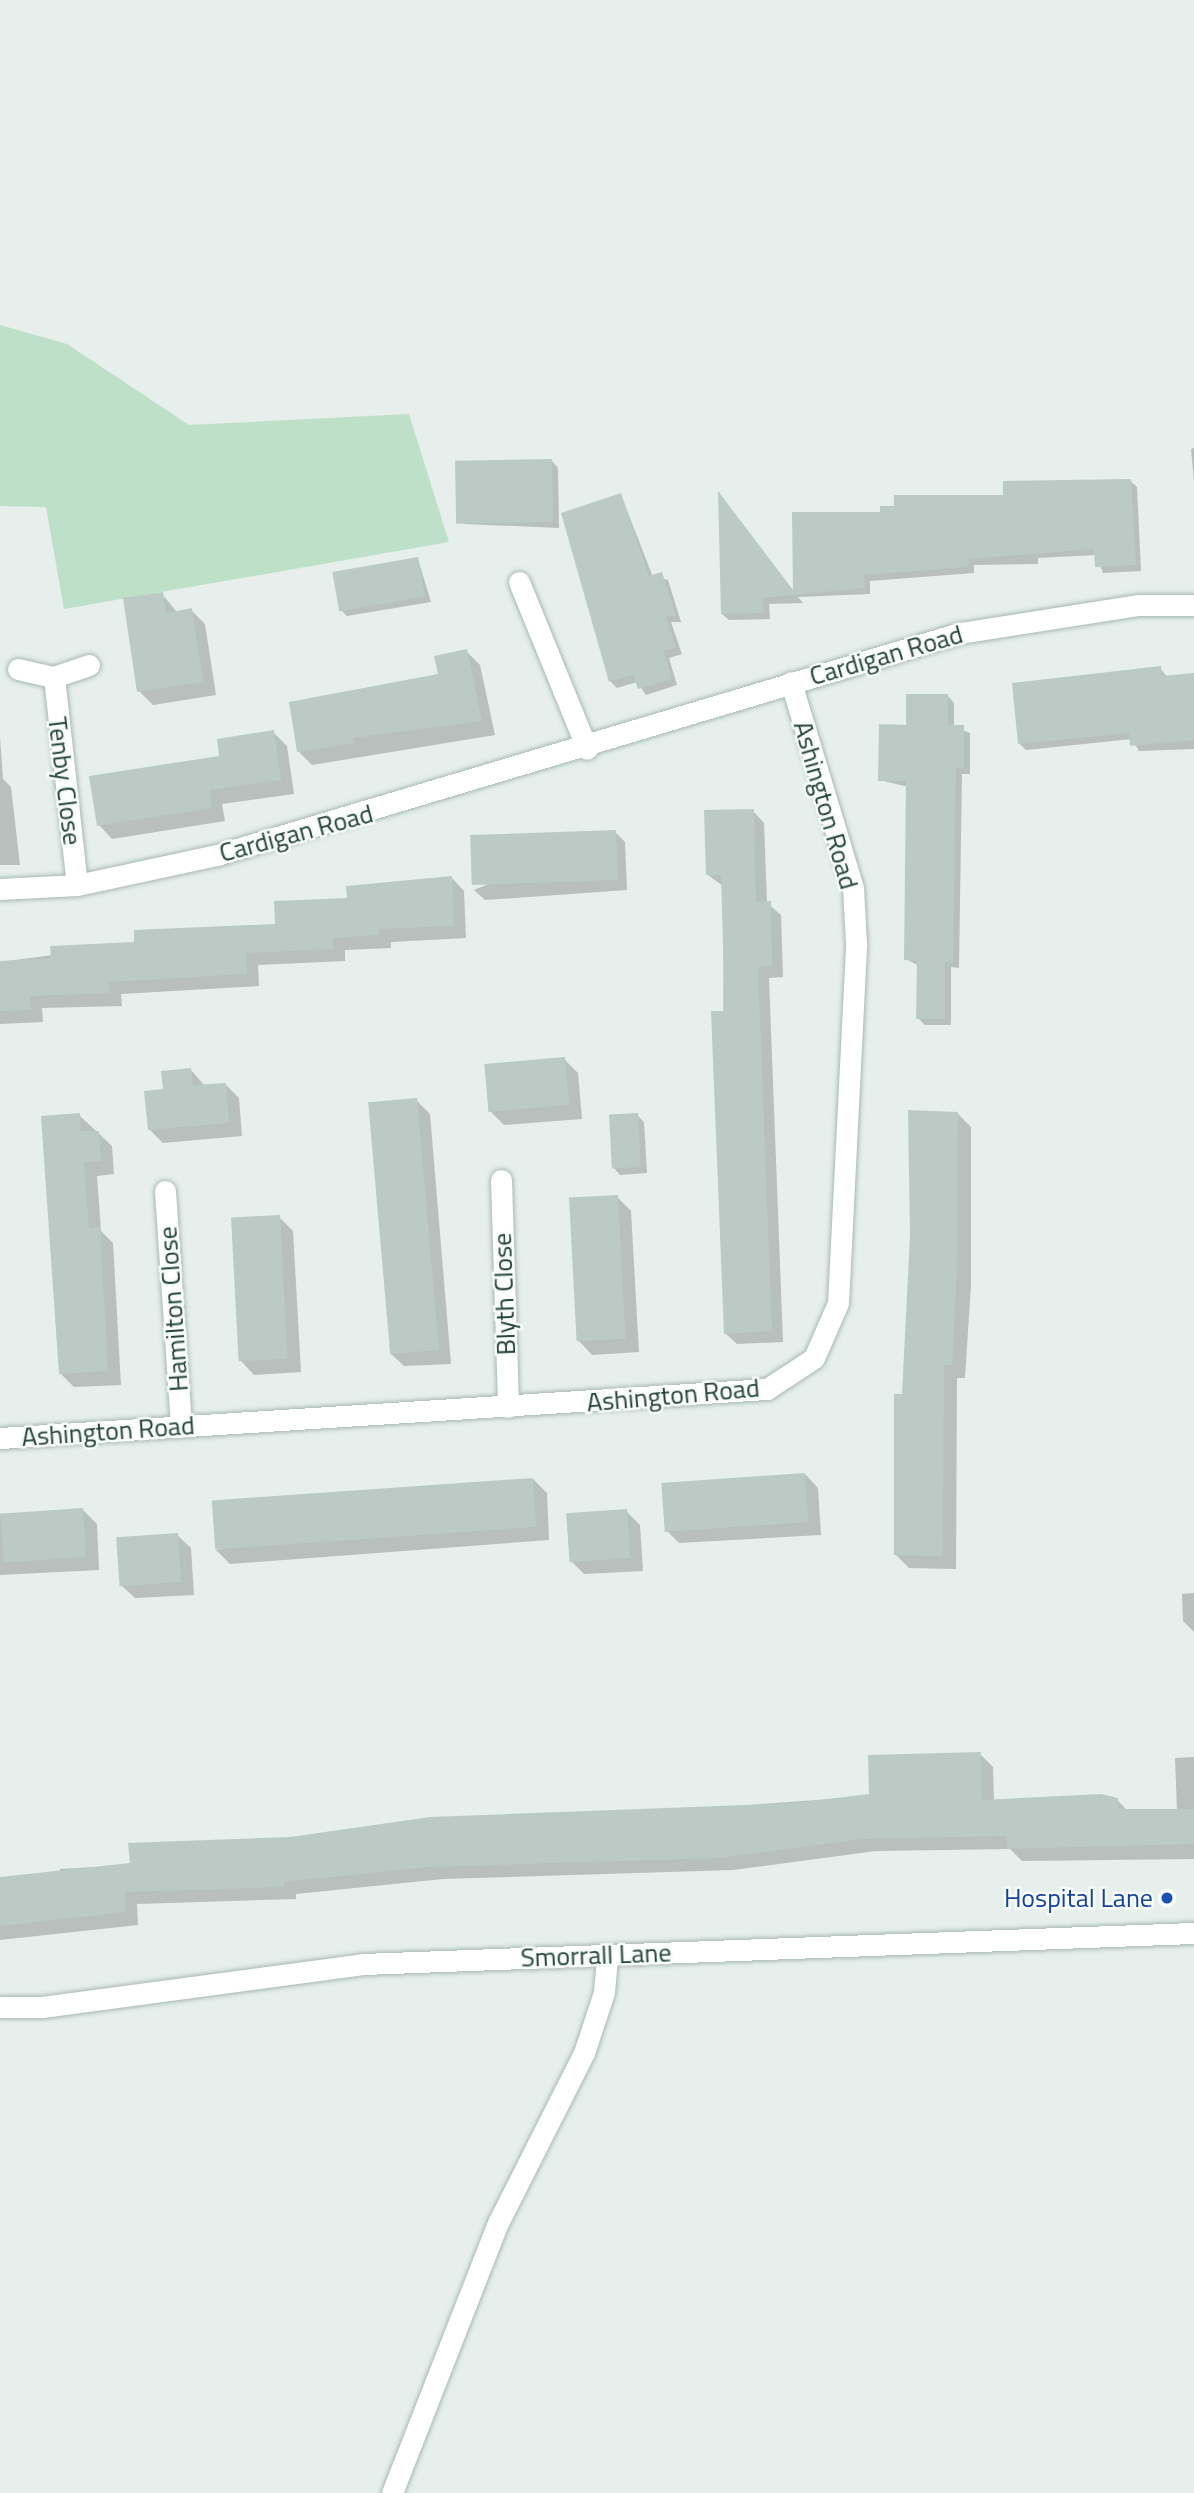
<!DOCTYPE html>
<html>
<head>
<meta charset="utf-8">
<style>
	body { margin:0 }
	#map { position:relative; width:1194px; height:2493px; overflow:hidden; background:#e6efeb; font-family:"Titillium Web",sans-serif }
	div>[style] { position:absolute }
	.green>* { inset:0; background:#bfe0c8 }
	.shadow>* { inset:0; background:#0003 }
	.building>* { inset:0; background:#bbcac4; transform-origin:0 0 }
	.roads { filter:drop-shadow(0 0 2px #a8b8b2) drop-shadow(0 0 2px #a8b8b2) }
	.service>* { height:21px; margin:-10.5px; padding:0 10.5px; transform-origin:10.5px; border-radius:10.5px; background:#fff }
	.minor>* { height:21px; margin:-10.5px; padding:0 10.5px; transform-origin:10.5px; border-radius:10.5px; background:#fff }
	.tertiary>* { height:21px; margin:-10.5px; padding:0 10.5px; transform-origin:10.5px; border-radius:10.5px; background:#fff }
	.dots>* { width:19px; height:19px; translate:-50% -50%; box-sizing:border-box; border:4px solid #f7fbf9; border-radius:50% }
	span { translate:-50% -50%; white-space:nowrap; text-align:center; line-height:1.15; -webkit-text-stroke:5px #f7fbf9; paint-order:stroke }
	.street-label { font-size:26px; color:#24423a }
	.transit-label { font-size:26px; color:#164399 }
	.right { translate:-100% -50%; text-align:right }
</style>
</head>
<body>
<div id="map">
	<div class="green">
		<i style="clip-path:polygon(0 325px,67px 344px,189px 425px,409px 414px,449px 542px,64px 609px,46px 507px,0 506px)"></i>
	</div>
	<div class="shadow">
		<i style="clip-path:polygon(1194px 448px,1194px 481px,1191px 449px)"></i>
		<i style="clip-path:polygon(552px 461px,558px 468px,559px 528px,464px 524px,457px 517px)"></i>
		<i style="clip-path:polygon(1130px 481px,1137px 487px,1141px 571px,1103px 573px,1096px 555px,1038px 558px,1038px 564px,974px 565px,974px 573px,870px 581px,870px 594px,798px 597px,803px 603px,769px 604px,770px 619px,729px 620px,722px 614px,719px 496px,795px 593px,882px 513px)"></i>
		<i style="clip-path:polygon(621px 495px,653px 577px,668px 580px,681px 622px,671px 622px,682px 654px,669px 658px,677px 685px,646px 695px,637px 682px,617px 688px,611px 682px,563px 514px)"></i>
		<i style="clip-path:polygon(418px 559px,431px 602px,347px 616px,341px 610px)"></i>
		<i style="clip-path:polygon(162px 594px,177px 612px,191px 610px,205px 624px,216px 695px,153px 705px,139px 691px)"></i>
		<i style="clip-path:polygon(466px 651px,480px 665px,495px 735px,312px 765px,298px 751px,440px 675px)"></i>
		<i style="clip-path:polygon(1160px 668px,1167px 677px,1194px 675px,1194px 749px,1139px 751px,1132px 739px,1026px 750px,1019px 743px)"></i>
		<i style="clip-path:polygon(948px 696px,954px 703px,954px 727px,970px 733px,970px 774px,962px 774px,959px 968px,951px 967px,951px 1025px,925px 1025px,918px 1018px,919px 966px,906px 959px,908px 787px,880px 780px,907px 727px)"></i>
		<i style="clip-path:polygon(273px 732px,287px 746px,294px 794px,222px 804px,225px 821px,112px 839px,99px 825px)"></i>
		<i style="clip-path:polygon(0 737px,3px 779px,11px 787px,20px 865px,0 865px)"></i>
		<i style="clip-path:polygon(753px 811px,764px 823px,767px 903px,781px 915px,783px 977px,769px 978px,783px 1342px,737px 1344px,725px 1333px,723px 886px,708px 875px)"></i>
		<i style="clip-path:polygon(615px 832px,625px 842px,627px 890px,485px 900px,474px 890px)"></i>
		<i style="clip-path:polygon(452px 878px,464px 891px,466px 938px,391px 942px,391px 948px,345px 950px,345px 961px,258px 965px,259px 986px,121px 994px,122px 1006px,42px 1008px,43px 1022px,0 1024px,0 962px,276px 926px,349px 900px)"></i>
		<i style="clip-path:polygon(564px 1059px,578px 1073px,582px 1119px,504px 1125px,490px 1111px)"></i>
		<i style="clip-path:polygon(191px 1070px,205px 1086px,225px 1084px,239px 1098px,242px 1136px,163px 1143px,149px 1129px,165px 1091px)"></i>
		<i style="clip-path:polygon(416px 1100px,430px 1114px,451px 1364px,404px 1366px,390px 1353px)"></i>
		<i style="clip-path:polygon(957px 1113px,971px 1127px,971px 1285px,965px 1378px,957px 1378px,956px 1569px,909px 1568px,895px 1554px,904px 1396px)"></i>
		<i style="clip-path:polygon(79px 1115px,112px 1146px,114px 1174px,97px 1176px,101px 1231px,113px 1243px,121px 1385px,74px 1387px,60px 1373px)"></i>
		<i style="clip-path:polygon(637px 1115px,644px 1122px,647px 1173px,620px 1175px,614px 1168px)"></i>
		<i style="clip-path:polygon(617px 1197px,631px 1211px,639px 1352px,592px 1355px,579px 1341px)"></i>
		<i style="clip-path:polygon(279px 1217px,293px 1231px,301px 1372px,254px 1375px,241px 1361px)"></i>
		<i style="clip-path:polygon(805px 1474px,818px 1488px,821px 1535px,679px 1543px,665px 1529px)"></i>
		<i style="clip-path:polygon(533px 1479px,547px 1493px,549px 1540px,230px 1564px,216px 1550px)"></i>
		<i style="clip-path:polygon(83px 1510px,97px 1524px,99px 1570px,0 1575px,0 1514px)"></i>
		<i style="clip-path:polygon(626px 1511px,640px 1525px,643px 1571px,584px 1574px,570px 1560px)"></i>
		<i style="clip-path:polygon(177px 1535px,191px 1548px,194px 1595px,135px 1598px,121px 1585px)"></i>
		<i style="clip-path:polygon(1194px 1593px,1194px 1632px,1183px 1621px,1182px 1594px)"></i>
		<i style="clip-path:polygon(980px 1754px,993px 1767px,994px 1802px,1117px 1800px,1128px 1811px,1177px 1811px,1175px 1758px,1194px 1757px,1194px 1859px,1022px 1861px,1010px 1849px,876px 1851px,733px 1870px,443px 1879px,296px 1894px,296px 1899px,137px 1904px,138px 1925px,0 1940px,0 1879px,60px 1876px,60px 1869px,131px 1865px,290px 1839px,871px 1796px)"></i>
	</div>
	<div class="building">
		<i style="left:552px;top:459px;width:63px;height:97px;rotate:89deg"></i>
		<i style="clip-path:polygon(1131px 479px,1136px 565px,1095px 567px,1094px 549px,969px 559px,968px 567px,864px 575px,865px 588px,763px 598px,764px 613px,721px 614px,718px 491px,793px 590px,792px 512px,880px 512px,880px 506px,894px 506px,894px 495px,1003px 495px,1003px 481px)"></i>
		<i style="clip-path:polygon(621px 493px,649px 576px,662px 572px,676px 616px,666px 616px,676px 648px,663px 651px,672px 679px,638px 689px,633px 675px,609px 682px,561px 513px)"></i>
		<i style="left:418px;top:557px;width:40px;height:87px;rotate:80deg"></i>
		<i style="clip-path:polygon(163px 592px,166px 613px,192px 608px,203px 682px,137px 692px,123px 598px)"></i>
		<i style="clip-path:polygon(467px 649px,482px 721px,353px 738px,354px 743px,297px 752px,289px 702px,438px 674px,434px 656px)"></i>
		<i style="clip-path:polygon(1161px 666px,1162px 676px,1194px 673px,1194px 740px,1130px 746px,1129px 733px,1018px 744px,1012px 683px)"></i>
		<i style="clip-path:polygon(906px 694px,948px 694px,948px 725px,964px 725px,964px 768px,956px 768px,953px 962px,945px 962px,945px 1019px,916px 1019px,917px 961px,904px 960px,906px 781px,878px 781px,879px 724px,906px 725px)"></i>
		<i style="clip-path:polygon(274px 730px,281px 780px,210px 790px,212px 808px,97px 826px,89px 776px,219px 756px,217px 739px)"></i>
		<i style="clip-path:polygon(754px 809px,756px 902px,771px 901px,772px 966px,758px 967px,772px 1331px,724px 1334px,711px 1011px,725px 1011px,721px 875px,706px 875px,704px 810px)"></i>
		<i style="left:616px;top:830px;width:50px;height:146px;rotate:88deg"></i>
		<i style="clip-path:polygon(452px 876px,454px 926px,379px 929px,379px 935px,333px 938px,333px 949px,246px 953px,247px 974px,109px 982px,110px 993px,30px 996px,31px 1010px,0 1011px,0 961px,51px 958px,50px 946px,134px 942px,134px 930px,275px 924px,274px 901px,347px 898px,346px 886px)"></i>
		<i style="left:565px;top:1057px;width:48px;height:81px;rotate:85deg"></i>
		<i style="clip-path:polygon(191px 1068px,193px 1085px,226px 1083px,229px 1123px,148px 1130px,144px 1091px,163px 1089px,161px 1071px)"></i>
		<i style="left:417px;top:1098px;width:253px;height:49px;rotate:85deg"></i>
		<i style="clip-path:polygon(908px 1110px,958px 1112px,957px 1270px,952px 1365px,944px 1365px,943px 1556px,894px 1555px,894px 1394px,902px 1394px,910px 1236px)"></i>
		<i style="clip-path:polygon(80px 1113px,81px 1131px,99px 1131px,101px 1161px,84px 1162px,89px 1228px,100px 1227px,108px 1371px,59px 1374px,41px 1116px)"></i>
		<i style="left:638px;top:1113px;width:54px;height:29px;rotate:87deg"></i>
		<i style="left:618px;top:1195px;width:144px;height:49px;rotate:87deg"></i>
		<i style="left:280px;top:1215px;width:144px;height:49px;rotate:87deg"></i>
		<i style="left:805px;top:1473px;width:49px;height:144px;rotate:86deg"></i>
		<i style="left:533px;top:1478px;width:49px;height:322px;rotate:86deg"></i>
		<i style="left:83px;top:1508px;width:49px;height:83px;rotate:86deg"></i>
		<i style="left:627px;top:1509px;width:49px;height:61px;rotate:86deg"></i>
		<i style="left:178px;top:1533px;width:49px;height:62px;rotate:86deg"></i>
		<i style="clip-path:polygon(981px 1752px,982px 1800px,1101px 1794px,1118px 1798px,1118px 1809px,1194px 1809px,1194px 1844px,1007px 1849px,1007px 1836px,862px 1839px,720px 1858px,429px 1867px,284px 1882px,284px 1887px,125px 1892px,126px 1912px,0 1926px,0 1877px,130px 1863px,128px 1843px,290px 1837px,430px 1817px,795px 1803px,869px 1794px,868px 1755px)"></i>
	</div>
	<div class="roads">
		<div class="service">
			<i style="left:392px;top:2493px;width:290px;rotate:-68.6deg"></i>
			<i style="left:498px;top:2223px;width:191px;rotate:-63.2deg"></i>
			<i style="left:584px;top:2053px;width:64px;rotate:-71.8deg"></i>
			<i style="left:604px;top:1992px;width:37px;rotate:-85deg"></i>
		</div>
		<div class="minor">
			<i style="left:519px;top:582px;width:180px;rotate:67.8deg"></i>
			<i style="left:18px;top:669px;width:37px;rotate:13deg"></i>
			<i style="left:54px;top:677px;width:37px;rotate:-19deg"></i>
			<i style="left:54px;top:677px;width:209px;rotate:83.7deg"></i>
			<i style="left:0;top:889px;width:77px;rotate:-3deg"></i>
			<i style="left:77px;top:885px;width:143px;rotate:-12.1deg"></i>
			<i style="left:217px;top:855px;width:775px;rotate:-16.64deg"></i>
			<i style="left:960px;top:633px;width:181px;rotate:-8.9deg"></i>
			<i style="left:1139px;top:605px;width:55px"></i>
			<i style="left:501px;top:1180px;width:227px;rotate:88.2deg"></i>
			<i style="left:165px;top:1191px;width:236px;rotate:86.1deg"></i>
			<i style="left:0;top:1438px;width:769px;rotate:-3.66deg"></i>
			<i style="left:767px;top:1389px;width:56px;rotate:-33.4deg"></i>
			<i style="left:814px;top:1358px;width:60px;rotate:-66.4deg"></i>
			<i style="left:838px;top:1303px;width:360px;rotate:-87.1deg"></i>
			<i style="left:856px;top:943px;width:55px;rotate:-93.1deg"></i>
			<i style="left:853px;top:888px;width:215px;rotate:-106.8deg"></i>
		</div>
		<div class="tertiary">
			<i style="left:0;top:2007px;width:42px"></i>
			<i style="left:42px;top:2007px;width:324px;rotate:-7.6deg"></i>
			<i style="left:363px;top:1964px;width:832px;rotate:-2.14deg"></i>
		</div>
	</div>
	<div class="dots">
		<i style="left:1167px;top:1898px;background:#1a4fb4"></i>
	</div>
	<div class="street-label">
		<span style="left:886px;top:655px;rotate:-16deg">Cardigan Road</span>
		<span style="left:65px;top:781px;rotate:83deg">Tenby Close</span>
		<span style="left:826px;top:805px;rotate:74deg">Ashington Road</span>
		<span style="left:296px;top:833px;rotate:-15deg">Cardigan Road</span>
		<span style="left:504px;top:1294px;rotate:-92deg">Blyth Close</span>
		<span style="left:173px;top:1309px;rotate:-94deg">Hamilton Close</span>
		<span style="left:673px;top:1395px;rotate:-5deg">Ashington Road</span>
		<span style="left:108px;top:1431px;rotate:-4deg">Ashington Road</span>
		<span style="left:596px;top:1955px;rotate:-2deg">Smorrall Lane</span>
	</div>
	<div class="transit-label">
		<span class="right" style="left:1153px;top:1898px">Hospital Lane</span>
	</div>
</div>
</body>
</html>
